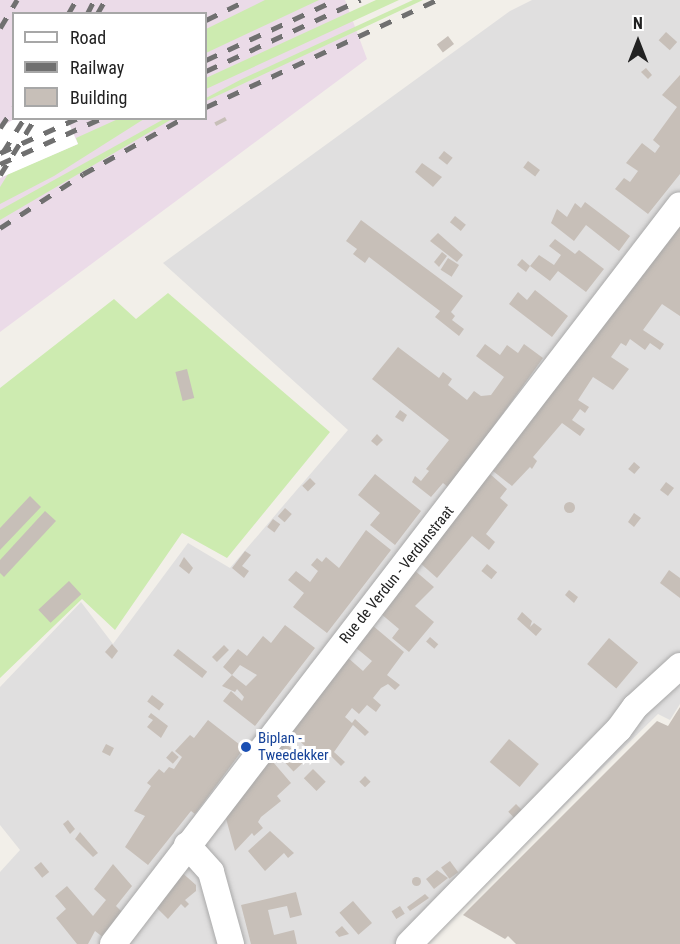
<!DOCTYPE html>
<html>
<head>
<meta charset="utf-8">
<style>
	body { margin:0 }
	#map { position:relative; width:680px; height:944px; overflow:hidden; background:#f2efe9; font-family:"Roboto Condensed",sans-serif }
	div>[style] { position:absolute }
	.residential>* { inset:0; background:#e0dfdf }
	.industrial>* { inset:0; background:#ebdbe8 }
	.grass>* { inset:0; background:#cdebb0 }
	.pier>* { inset:0; background:#fff }
	.building>* { inset:0; background:#c7bfb8; transform-origin:0 0 }
	.round { border-radius:50% }
	.roads { filter:drop-shadow(0 0 2px #a9a9a9) drop-shadow(0 0 2px #a9a9a9) }
	.minor>* { height:26px; margin:-13px; padding:0 13px; transform-origin:13px; border-radius:13px; background:#fff }
	.rail>* { height:4.5px; margin-top:-2.25px; transform-origin:0; background:repeating-linear-gradient(90deg,#707070 0 12px,transparent 0 24px) }
	.dots>* { width:16px; height:16px; translate:-50% -50%; box-sizing:border-box; border:3px solid #fff; border-radius:50% }
	span { translate:-50% -50%; white-space:nowrap; text-align:center; line-height:1.15; -webkit-text-stroke:6px #fff; paint-order:stroke }
	.street-label { font-size:15px; color:#222 }
	.transit-label { font-size:15px; color:#164399 }
	.left { translate:0 -50%; text-align:left }
	.legend { position:absolute; left:12px; top:12px; width:195px; height:108px; box-sizing:border-box; background:#fff; border:2px solid #a7a7a7; margin:0; padding:8px 10px; list-style:none; font-size:18px; color:#222 }
	.legend li { display:flex; align-items:center; gap:12px; height:30px }
	.legend b { width:30px; border:2px solid #a7a7a7 }
	.north { position:absolute; left:608px; top:12px; width:60px; height:60px; -webkit-text-stroke:4px #fff; paint-order:stroke; rotate:0deg; font-size:16px; font-weight:700; line-height:24px; text-align:center; color:#222 }
	.north::after { content:''; display:block; margin:auto; width:21px; height:27px; background:#222; clip-path:polygon(50% 0,100% 100%,50% 72%,0 100%) }
</style>
</head>
<body>
<div id="map">
	<div class="residential">
		<i style="clip-path:polygon(532px 0,680px 0,680px 704px,670px 720px,658px 714px,423px 944px,0 944px,0 872px,20px 850px,0 825px,0 687px,81px 602px,113px 644px,188px 543px,230px 568px,348px 430px,163px 263px,510px 11px)"></i>
	</div>
	<div class="industrial">
		<i style="clip-path:polygon(evenodd,0 0,345px 0,367px 59px,0 332px,0 0,14px 14px,206px 14px,206px 118px,14px 118px,14px 14px)"></i>
	</div>
	<div class="grass">
		<i style="clip-path:polygon(265px 0,319px 0,206px 53px,206px 29px)"></i>
		<i style="clip-path:polygon(376px 0,399px 0,206px 89px,206px 78px)"></i>
		<i style="clip-path:polygon(413px 0,423px 0,206px 101px,206px 98px,242px 79px)"></i>
		<i style="clip-path:polygon(118px 119px,144px 119px,54px 176px,0 204px,0 187px,8px 174px,78px 144px,76px 138px)"></i>
		<i style="clip-path:polygon(164px 119px,172px 119px,0 220px,0 210px)"></i>
		<i style="clip-path:polygon(168px 293px,330px 432px,227px 558px,182px 533px,115px 630px,82px 599px,0 678px,0 388px,114px 299px,136px 319px)"></i>
	</div>
	<div class="pier">
		<i style="clip-path:polygon(14px 119px,67px 119px,78px 144px,0 178px,0 128px)"></i>
	</div>
	<div class="building">
		<i style="left:666px;top:32px;width:15px;height:11px;rotate:42deg"></i>
		<i style="left:448px;top:36px;width:10px;height:14px;rotate:53deg"></i>
		<i style="clip-path:polygon(646px 68px,652px 75px,648px 79px,641px 72px)"></i>
		<i style="clip-path:polygon(680px 75px,680px 174px,648px 214px,615px 189px,624px 178px,630px 182px,638px 171px,626px 163px,642px 143px,655px 153px,660px 146px,653px 140px,677px 107px,662px 95px)"></i>
		<i style="left:225px;top:117px;width:4px;height:12px;rotate:63deg"></i>
		<i style="left:444px;top:151px;width:11px;height:9px;rotate:38deg"></i>
		<i style="left:528px;top:161px;width:15px;height:8px;rotate:37deg"></i>
		<i style="clip-path:polygon(422px 163px,442px 177px,433px 187px,415px 172px)"></i>
		<i style="clip-path:polygon(585px 202px,630px 236px,619px 251px,586px 225px,574px 241px,551px 223px,557px 209px,567px 217px,575px 203px,581px 208px)"></i>
		<i style="left:455px;top:216px;width:14px;height:8px;rotate:39deg"></i>
		<i style="clip-path:polygon(361px 220px,463px 296px,451px 312px,455px 316px,452px 320px,464px 329px,459px 336px,435px 317px,440px 311px,369px 257px,365px 263px,353px 254px,357px 249px,346px 241px)"></i>
		<i style="clip-path:polygon(680px 223px,680px 316px,662px 304px,643px 330px,664px 344px,660px 350px,650px 343px,645px 350px,630px 339px,626px 346px,621px 343px,611px 357px,629px 369px,613px 390px,593px 377px,578px 400px,589px 407px,585px 413px,580px 409px,572px 420px,585px 429px,580px 436px,562px 423px,533px 457px,537px 461px,532px 469px,530px 467px,512px 486px,493px 471px)"></i>
		<i style="clip-path:polygon(438px 233px,463px 255px,457px 262px,430px 241px)"></i>
		<i style="clip-path:polygon(555px 239px,575px 254px,579px 250px,604px 269px,586px 292px,558px 271px,550px 281px,530px 266px,539px 255px,554px 265px,561px 255px,549px 246px)"></i>
		<i style="clip-path:polygon(442px 252px,447px 256px,439px 267px,434px 262px)"></i>
		<i style="left:448px;top:258px;width:13px;height:14px;rotate:32deg"></i>
		<i style="clip-path:polygon(522px 259px,530px 266px,526px 272px,517px 265px)"></i>
		<i style="clip-path:polygon(535px 290px,568px 316px,552px 337px,509px 304px,518px 292px,527px 300px)"></i>
		<i style="clip-path:polygon(485px 344px,500px 355px,507px 345px,518px 353px,524px 344px,543px 358px,449px 488px,443px 483px,431px 497px,412px 482px,415px 476px,421px 481px,429px 471px,426px 469px,449px 440px,372px 379px,398px 347px,439px 378px,443px 372px,452px 379px,448px 385px,467px 400px,474px 391px,481px 396px,491px 395px,504px 377px,476px 356px)"></i>
		<i style="left:187px;top:369px;width:30px;height:12px;rotate:76deg"></i>
		<i style="clip-path:polygon(400px 410px,407px 415px,403px 422px,395px 417px)"></i>
		<i style="clip-path:polygon(377px 434px,383px 440px,377px 446px,371px 441px)"></i>
		<i style="left:634px;top:462px;width:8px;height:9px;rotate:40deg"></i>
		<i style="clip-path:polygon(375px 474px,421px 511px,395px 545px,370px 525px,380px 513px,358px 495px)"></i>
		<i style="clip-path:polygon(490px 474px,507px 489px,500px 498px,508px 505px,486px 534px,495px 542px,489px 550px,472px 536px,437px 578px,419px 562px)"></i>
		<i style="left:310px;top:478px;width:8px;height:11px;rotate:45deg"></i>
		<i style="left:666px;top:482px;width:10px;height:10px;rotate:37deg"></i>
		<i style="clip-path:polygon(30px 496px,41px 507px,0 550px,0 528px)"></i>
		<i class="round" style="left:563.5px;top:501.5px;width:11px;height:11px"></i>
		<i style="left:285px;top:508px;width:9px;height:11px;rotate:41deg"></i>
		<i style="clip-path:polygon(45px 511px,56px 521px,4px 577px,0 573px,0 560px)"></i>
		<i style="clip-path:polygon(634px 513px,641px 518px,634px 527px,628px 522px)"></i>
		<i style="left:273px;top:519px;width:9px;height:10px;rotate:36deg"></i>
		<i style="clip-path:polygon(366px 530px,391px 550px,327px 633px,293px 607px,304px 593px,288px 580px,296px 571px,310px 582px,318px 571px,311px 565px,317px 558px,322px 562px,326px 557px,339px 568px)"></i>
		<i style="clip-path:polygon(245px 551px,251px 555px,242px 566px,249px 571px,244px 578px,232px 568px)"></i>
		<i style="clip-path:polygon(184px 557px,193px 568px,189px 574px,179px 566px)"></i>
		<i style="left:487px;top:564px;width:13px;height:9px;rotate:39deg"></i>
		<i style="clip-path:polygon(413px 569px,434px 587px,415px 606px,434px 622px,409px 652px,392px 638px,399px 629px,380px 613px)"></i>
		<i style="clip-path:polygon(669px 570px,680px 578px,680px 598px,660px 583px)"></i>
		<i style="left:69px;top:581px;width:18px;height:42px;rotate:47deg"></i>
		<i style="clip-path:polygon(569px 590px,578px 597px,574px 603px,565px 595px)"></i>
		<i style="clip-path:polygon(522px 612px,532px 621px,530px 627px,534px 623px,542px 629px,536px 636px,517px 619px)"></i>
		<i style="clip-path:polygon(285px 625px,315px 648px,255px 726px,223px 701px,231px 691px,242px 701px,244px 697px,237px 689px,235px 692px,222px 686px,232px 675px,246px 686px,257px 675px,240px 665px,232px 675px,223px 667px,238px 649px,247px 656px,263px 636px,271px 643px)"></i>
		<i style="clip-path:polygon(372px 625px,404px 652px,387px 675px,400px 685px,395px 690px,388px 684px,381px 688px,373px 698px,381px 705px,376px 712px,367px 705px,359px 714px,352px 708px,345px 717px,352px 723px,355px 719px,369px 732px,365px 736px,353px 725px,334px 752px,345px 762px,341px 766px,329px 754px,322px 762px,289px 731px,347px 657px,363px 671px,372px 661px,355px 647px)"></i>
		<i style="left:430px;top:637px;width:11px;height:6px;rotate:41deg"></i>
		<i style="left:609px;top:638px;width:38px;height:34px;rotate:40deg"></i>
		<i style="clip-path:polygon(112px 644px,118px 651px,112px 659px,105px 652px)"></i>
		<i style="left:224px;top:645px;width:7px;height:17px;rotate:45deg"></i>
		<i style="left:178px;top:649px;width:37px;height:8px;rotate:38deg"></i>
		<i style="left:152px;top:695px;width:15px;height:8px;rotate:37deg"></i>
		<i style="clip-path:polygon(680px 707px,680px 944px,516px 944px,508px 936px,505px 939px,463px 915px,657px 721px,668px 726px)"></i>
		<i style="clip-path:polygon(151px 713px,168px 726px,161px 738px,147px 727px,153px 720px,148px 717px)"></i>
		<i style="clip-path:polygon(208px 720px,244px 748px,195px 814px,191px 811px,148px 865px,125px 847px,145px 816px,134px 811px,151px 786px,147px 783px,159px 769px,164px 773px,169px 767px,174px 769px,182px 757px,175px 751px,190px 735px,194px 738px)"></i>
		<i style="left:509px;top:739px;width:39px;height:30px;rotate:40deg"></i>
		<i style="left:286px;top:743px;width:26px;height:14px;rotate:47deg"></i>
		<i style="left:106px;top:744px;width:9px;height:9px;rotate:27deg"></i>
		<i style="left:172px;top:751px;width:9px;height:9px;rotate:41deg"></i>
		<i style="clip-path:polygon(267px 755px,291px 783px,277px 796px,281px 801px,261px 817px,258px 822px,263px 828px,254px 836px,252px 833px,235px 851px,225px 815px)"></i>
		<i style="left:313px;top:769px;width:18px;height:13px;rotate:45deg"></i>
		<i style="left:365px;top:776px;width:8px;height:8px;rotate:45deg"></i>
		<i style="left:516px;top:804px;width:8px;height:11px;rotate:45deg"></i>
		<i style="clip-path:polygon(68px 820px,75px 829px,70px 834px,63px 824px)"></i>
		<i style="clip-path:polygon(270px 831px,294px 853px,288px 858px,284px 853px,265px 871px,248px 851px)"></i>
		<i style="clip-path:polygon(80px 832px,98px 853px,93px 857px,75px 839px)"></i>
		<i style="left:450px;top:861px;width:14px;height:11px;rotate:54deg"></i>
		<i style="left:41px;top:862px;width:13px;height:9px;rotate:51deg"></i>
		<i style="clip-path:polygon(113px 864px,132px 886px,116px 906px,124px 914px,104px 938px,95px 931px,88px 944px,77px 944px,56px 918px,66px 909px,55px 896px,67px 886px,93px 916px,106px 900px,94px 889px)"></i>
		<i style="clip-path:polygon(179px 870px,196px 885px,196px 891px,185px 900px,189px 904px,185px 908px,181px 904px,168px 919px,157px 908px)"></i>
		<i style="clip-path:polygon(437px 870px,448px 878px,434px 889px,426px 879px)"></i>
		<i class="round" style="left:411.5px;top:876.5px;width:9px;height:9px"></i>
		<i style="clip-path:polygon(296px 892px,302px 915px,290px 918px,287px 906px,268px 910px,274px 935px,294px 930px,297px 944px,251px 944px,241px 905px)"></i>
		<i style="clip-path:polygon(425px 894px,429px 898px,410px 911px,407px 907px)"></i>
		<i style="left:353px;top:901px;width:29px;height:18px;rotate:49deg"></i>
		<i style="left:400px;top:906px;width:9px;height:10px;rotate:58deg"></i>
		<i style="clip-path:polygon(342px 926px,349px 934px,339px 937px,335px 932px)"></i>
	</div>
	<div class="roads">
		<div class="minor">
			<i style="left:187px;top:845px;width:36px;rotate:48deg"></i>
			<i style="left:211px;top:872px;width:75px;rotate:74.5deg"></i>
			<i style="left:113px;top:944px;width:931px;rotate:-52.5deg"></i>
			<i style="left:409px;top:944px;width:301px;rotate:-45.7deg"></i>
			<i style="left:619px;top:729px;width:27px;rotate:-54deg"></i>
			<i style="left:635px;top:707px;width:61px;rotate:-42.3deg"></i>
		</div>
	</div>
	<div class="rail">
		<i style="left:68px;top:14px;width:16px;rotate:-60deg"></i>
		<i style="left:87px;top:14px;width:16px;rotate:-63deg"></i>
		<i style="left:97px;top:14px;width:16px;rotate:-60deg"></i>
		<i style="left:206px;top:20px;width:46px;rotate:-26deg"></i>
		<i style="left:0;top:28px;width:33px;rotate:-59deg"></i>
		<i style="left:206px;top:60px;width:142px;rotate:-24.9deg"></i>
		<i style="left:206px;top:71px;width:170px;rotate:-24.8deg"></i>
		<i style="left:206px;top:107px;width:254px;rotate:-24.9deg"></i>
		<i style="left:0;top:128px;width:25px;rotate:-56deg"></i>
		<i style="left:3px;top:152px;width:40px;rotate:-58deg"></i>
		<i style="left:0;top:153px;width:85px;rotate:-24.2deg"></i>
		<i style="left:0;top:164px;width:112px;rotate:-24.3deg"></i>
		<i style="left:0;top:175px;width:67px;rotate:-58.4deg"></i>
		<i style="left:0;top:228px;width:99px;rotate:-33deg"></i>
		<i style="left:83px;top:174px;width:115px;rotate:-29.2deg"></i>
	</div>
	<div class="dots">
		<i style="left:246px;top:747px;background:#1a4fb4"></i>
	</div>
	<div class="street-label">
		<span style="left:397px;top:575px;rotate:-51deg">Rue de Verdun - Verdunstraat</span>
	</div>
	<div class="transit-label">
		<span class="left" style="left:258px;top:747px">Biplan -<br>Tweedekker</span>
	</div>
	<ul class="legend">
	<li><b style="height:8px;background:#fff"></b>Road</li>
	<li><b style="height:8px;background:#707070"></b>Railway</li>
	<li><b style="height:16px;background:#c7bfb8"></b>Building</li>
	</ul>
	<div class="north">N</div>
</div>
</body>
</html>
